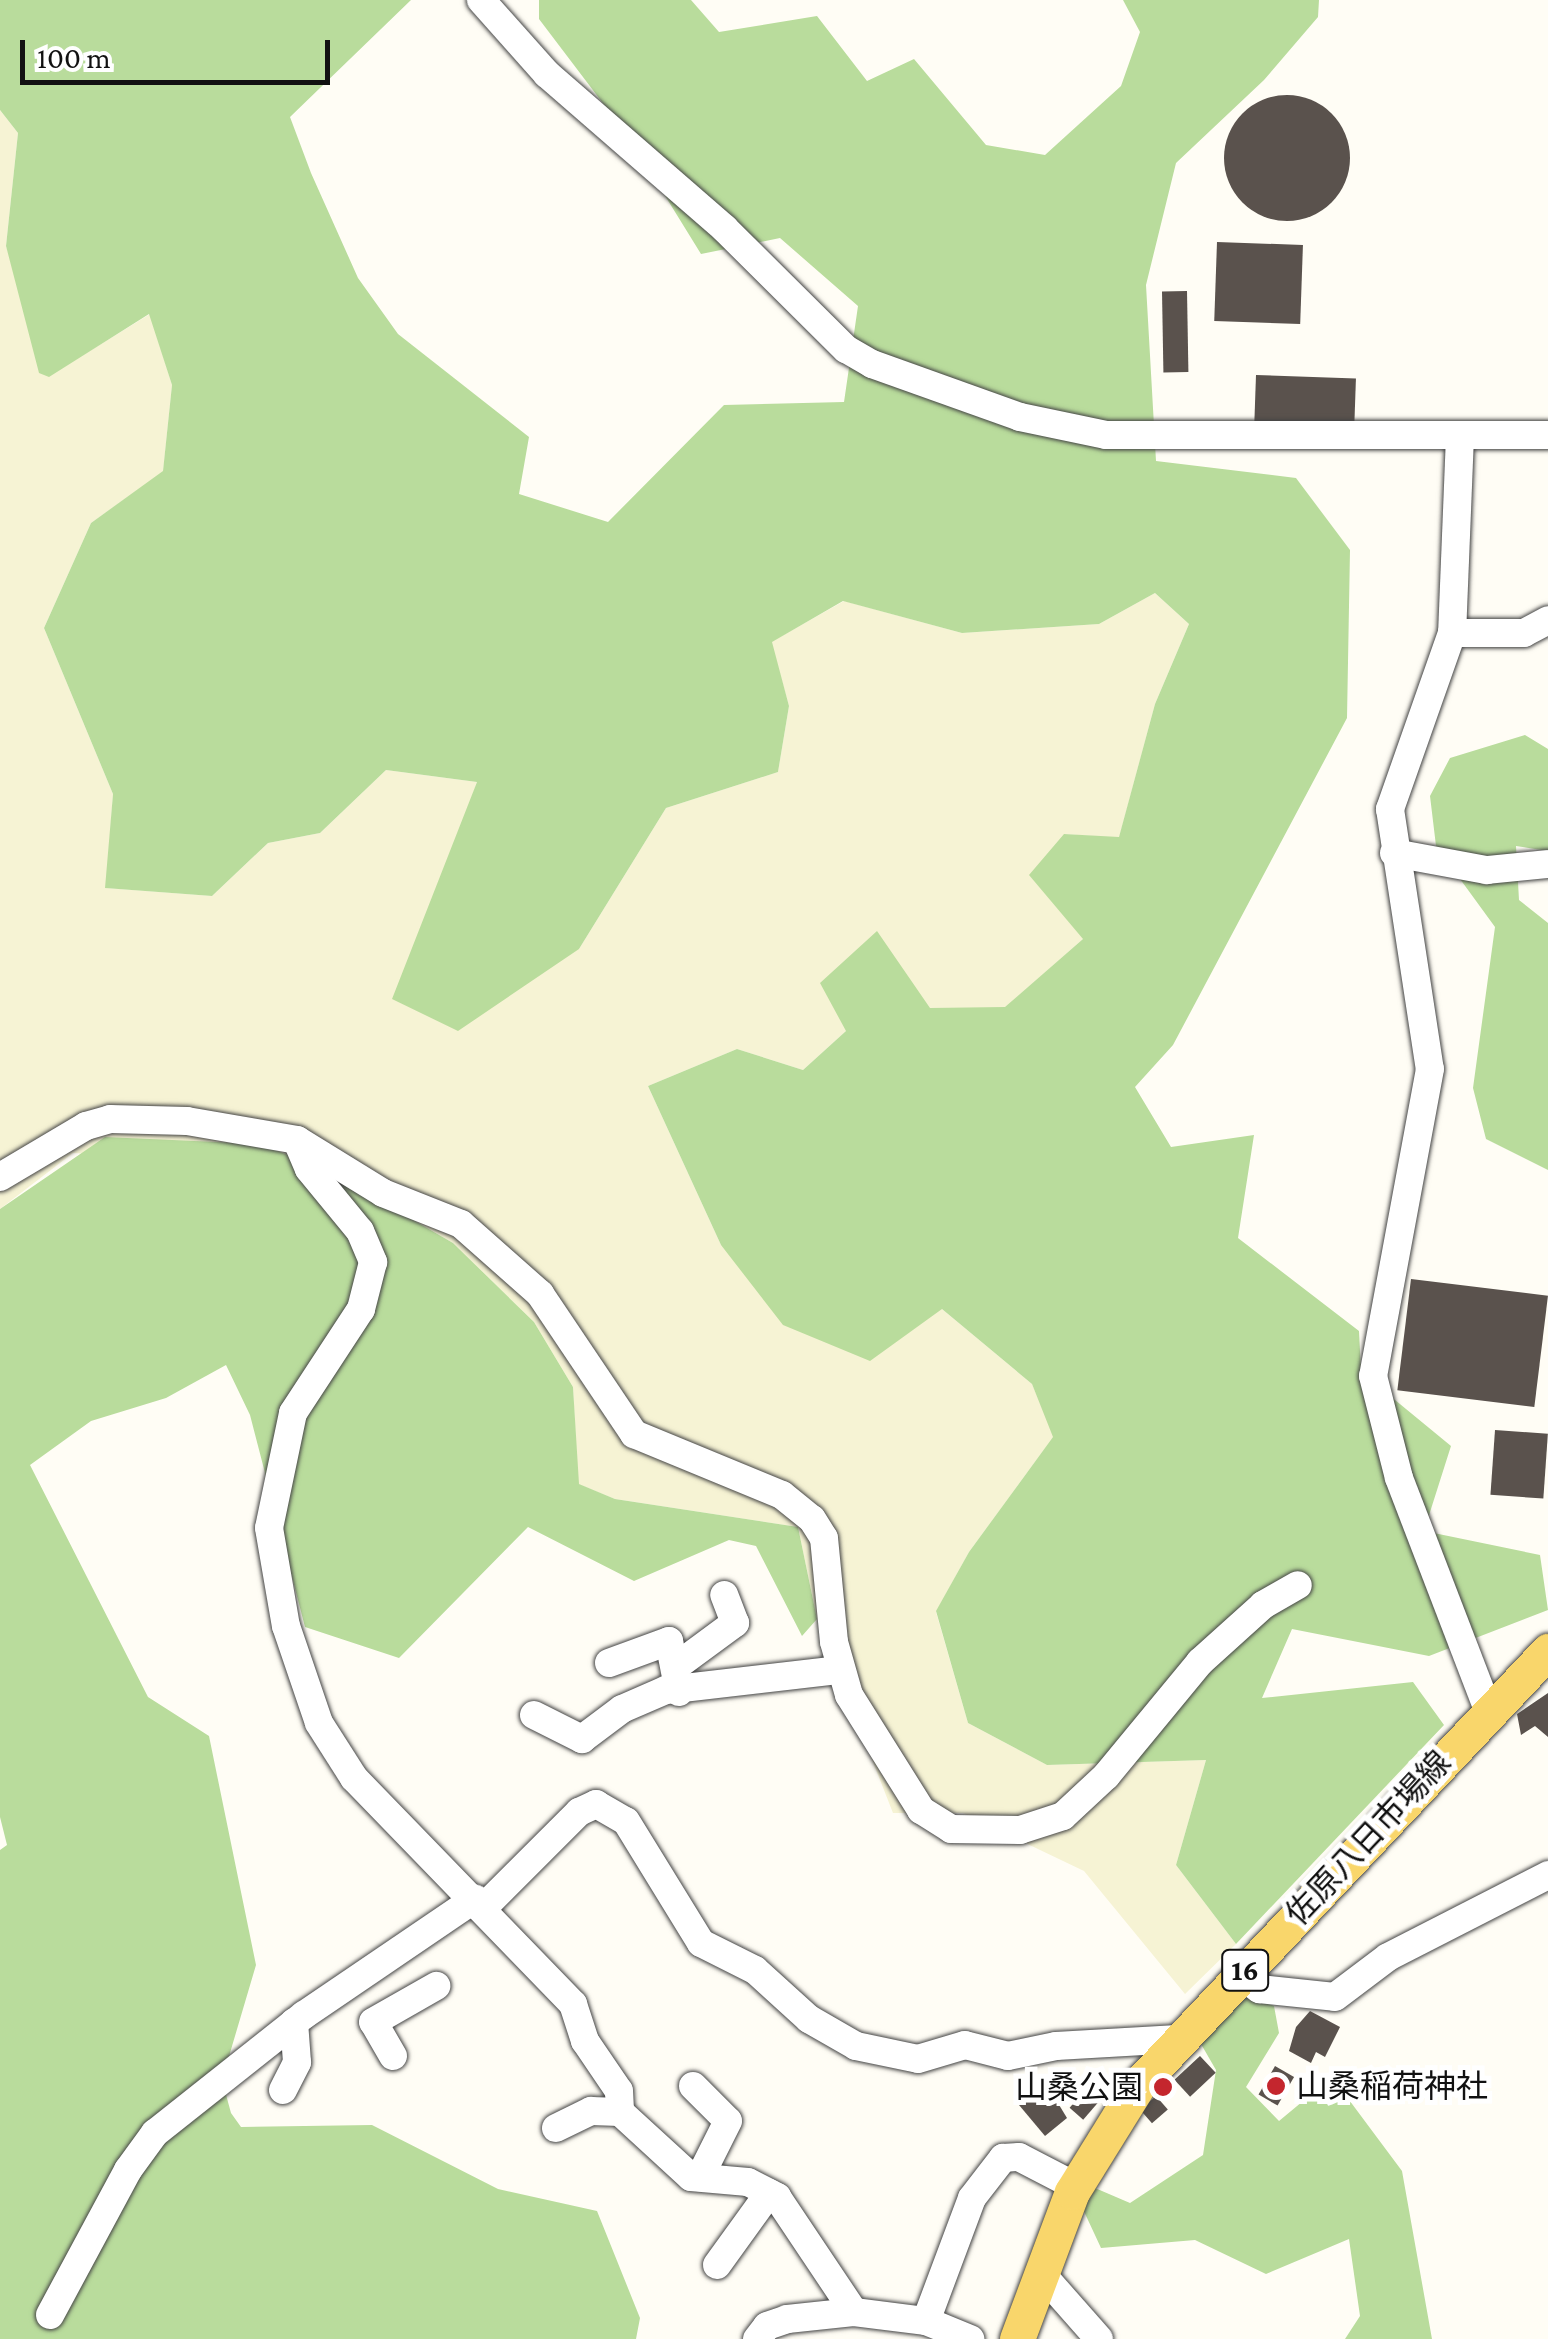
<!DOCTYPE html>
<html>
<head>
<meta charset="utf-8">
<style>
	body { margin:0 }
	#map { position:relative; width:1548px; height:2339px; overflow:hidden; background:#fffdf5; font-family:"Crimson Pro","Noto Sans JP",serif }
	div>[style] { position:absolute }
	.farmland>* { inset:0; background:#f6f3d4 }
	.forest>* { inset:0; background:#b9dc9c }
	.building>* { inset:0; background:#5a524d; transform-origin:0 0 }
	.round { border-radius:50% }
	.roads { filter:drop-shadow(0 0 2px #444) drop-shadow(0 0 2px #444) }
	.minor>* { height:28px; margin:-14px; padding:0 14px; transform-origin:14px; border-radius:14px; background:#fff }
	.major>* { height:35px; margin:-17.5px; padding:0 17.5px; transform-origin:17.5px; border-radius:17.5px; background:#f9d66b }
	.dots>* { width:28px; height:28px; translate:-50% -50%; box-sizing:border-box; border:5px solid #fff; border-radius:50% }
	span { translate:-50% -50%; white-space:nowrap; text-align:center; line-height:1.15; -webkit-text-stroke:10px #fff; paint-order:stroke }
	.shield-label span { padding:2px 8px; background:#fff; border:2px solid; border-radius:8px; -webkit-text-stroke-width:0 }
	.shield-label { font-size:30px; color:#111; font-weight:700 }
	.street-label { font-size:32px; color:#111 }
	.poi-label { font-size:32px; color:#111 }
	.left { translate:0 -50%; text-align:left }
	.right { translate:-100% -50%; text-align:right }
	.scale { position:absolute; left:20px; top:40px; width:310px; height:45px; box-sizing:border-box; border:5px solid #111; border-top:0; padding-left:12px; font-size:30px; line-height:35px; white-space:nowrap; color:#111; -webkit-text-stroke:8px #fff; paint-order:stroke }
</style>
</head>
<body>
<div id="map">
	<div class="farmland">
		<i style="clip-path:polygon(0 110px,18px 133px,6px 246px,49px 376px,150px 314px,172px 385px,163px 472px,91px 523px,44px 628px,113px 794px,106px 888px,212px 896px,268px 843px,320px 833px,386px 770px,477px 782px,446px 870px,579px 949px,666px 808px,778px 772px,789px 706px,771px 642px,844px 601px,962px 633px,1099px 624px,1155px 593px,1189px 624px,1155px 704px,1119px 838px,1064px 834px,1083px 939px,1005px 1008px,930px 1008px,846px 1031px,803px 1070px,737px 1049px,648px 1086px,721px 1245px,942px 1309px,1032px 1384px,1054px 1436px,969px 1552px,936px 1612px,968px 1723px,1047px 1765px,1206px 1760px,1176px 1865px,1236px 1944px,1185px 1994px,1084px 1871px,963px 1813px,893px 1813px,817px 1619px,798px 1527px,615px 1499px,578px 1484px,573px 1387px,534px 1322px,453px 1243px,325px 1169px,73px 1153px,0 1209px)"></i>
	</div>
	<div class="forest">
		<i style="clip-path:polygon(0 0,411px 0,290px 117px,311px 173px,358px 278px,398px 334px,529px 437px,519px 494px,608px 522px,724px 405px,844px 402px,858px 306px,780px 238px,701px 254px,630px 139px,539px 19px,539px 0,691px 0,719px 32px,817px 16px,867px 81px,914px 59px,986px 145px,1045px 155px,1121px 86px,1140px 32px,1123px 0,1319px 0,1318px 17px,1264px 80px,1176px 163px,1146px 285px,1156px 461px,1296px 478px,1350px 550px,1347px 718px,1173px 1045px,1135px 1087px,1171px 1147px,1254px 1135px,1238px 1238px,1359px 1331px,1361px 1372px,1451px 1446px,1424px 1531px,1540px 1555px,1548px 1610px,1429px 1656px,1292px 1629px,1262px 1698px,1413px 1682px,1444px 1725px,1236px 1944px,1176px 1865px,1206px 1760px,1047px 1765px,968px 1723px,936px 1611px,969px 1552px,1053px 1437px,1032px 1384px,942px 1309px,870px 1361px,783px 1325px,721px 1245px,648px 1086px,737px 1049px,803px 1070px,846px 1031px,820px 983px,877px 931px,930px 1008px,1005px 1007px,1083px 939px,1029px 875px,1064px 834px,1119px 837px,1155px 704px,1189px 624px,1155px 593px,1099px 624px,962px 633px,843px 601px,772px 642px,789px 706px,778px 772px,666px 808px,579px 949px,458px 1031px,392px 999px,477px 782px,386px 770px,320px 833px,268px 843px,212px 896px,105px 888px,113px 794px,44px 628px,91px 523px,163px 471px,172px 385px,149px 314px,49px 377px,39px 373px,6px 246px,18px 133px,0 110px)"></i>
		<i style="clip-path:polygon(1525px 735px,1548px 749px,1548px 851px,1516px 846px,1519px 900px,1548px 923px,1548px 1170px,1486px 1139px,1473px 1088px,1495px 927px,1436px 846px,1430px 796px,1450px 758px)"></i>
		<i style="clip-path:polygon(105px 1137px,259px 1144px,325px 1169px,453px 1243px,534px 1322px,573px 1387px,579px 1484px,615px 1499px,798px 1527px,817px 1619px,802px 1636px,756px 1546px,729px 1540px,634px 1581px,528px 1527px,399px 1658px,305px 1627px,250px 1415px,226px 1365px,166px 1398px,91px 1421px,30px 1465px,148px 1697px,209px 1736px,256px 1965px,222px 2080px,231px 2113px,241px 2127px,372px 2125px,498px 2189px,597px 2211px,640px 2318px,636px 2339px,0 2339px,0 1850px,7px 1845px,0 1817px,0 1209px)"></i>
		<i style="clip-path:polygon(1238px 1991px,1274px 2006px,1279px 2033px,1246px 2087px,1279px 2121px,1332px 2077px,1402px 2171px,1432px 2339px,1345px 2339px,1360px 2316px,1349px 2239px,1266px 2274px,1195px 2240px,1101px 2248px,1081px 2205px,1095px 2188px,1130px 2203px,1203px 2155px,1216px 2070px,1201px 2044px)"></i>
	</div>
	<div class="building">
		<i class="round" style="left:1224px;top:95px;width:126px;height:126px"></i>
		<i style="left:1217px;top:242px;width:86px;height:79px;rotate:2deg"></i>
		<i style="left:1187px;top:291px;width:81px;height:25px;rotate:89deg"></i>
		<i style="left:1256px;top:375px;width:100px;height:46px;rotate:2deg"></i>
		<i style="left:1411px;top:1279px;width:138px;height:112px;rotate:7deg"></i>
		<i style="left:1495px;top:1430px;width:53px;height:65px;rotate:4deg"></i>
		<i style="clip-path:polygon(1548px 1693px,1548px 1737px,1535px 1726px,1521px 1735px,1517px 1714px)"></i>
		<i style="clip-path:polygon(1310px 2011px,1340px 2027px,1325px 2057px,1316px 2052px,1311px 2063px,1289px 2051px,1296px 2027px)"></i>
		<i style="left:1200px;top:2056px;width:23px;height:35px;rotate:47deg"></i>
		<i style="left:1275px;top:2066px;width:22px;height:33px;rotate:30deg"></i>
		<i style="clip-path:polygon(1040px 2087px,1050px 2090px,1067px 2118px,1045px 2136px,1019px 2105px)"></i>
		<i style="left:1086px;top:2089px;width:18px;height:25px;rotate:41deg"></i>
		<i style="left:1156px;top:2096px;width:18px;height:21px;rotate:49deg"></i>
	</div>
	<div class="roads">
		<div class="minor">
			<i style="left:481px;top:0;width:99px;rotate:48.3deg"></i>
			<i style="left:547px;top:74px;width:235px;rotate:41deg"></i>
			<i style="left:724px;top:228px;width:172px;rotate:44.8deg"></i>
			<i style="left:846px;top:349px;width:30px;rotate:30deg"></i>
			<i style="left:872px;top:364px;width:157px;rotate:19.7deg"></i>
			<i style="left:1020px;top:417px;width:88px;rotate:11.8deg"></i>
			<i style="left:1106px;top:435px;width:442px"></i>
			<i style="left:1460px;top:436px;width:197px;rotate:92.3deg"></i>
			<i style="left:1452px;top:633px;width:187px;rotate:109.4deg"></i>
			<i style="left:1390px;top:809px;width:263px;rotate:81.3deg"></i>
			<i style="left:1430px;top:1069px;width:312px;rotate:100.5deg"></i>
			<i style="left:1373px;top:1376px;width:105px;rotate:75.7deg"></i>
			<i style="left:1399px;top:1478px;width:248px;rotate:69deg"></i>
			<i style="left:1452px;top:633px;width:72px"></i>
			<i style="left:1524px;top:633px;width:27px;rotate:-28deg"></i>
			<i style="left:1394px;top:853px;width:95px;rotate:10.4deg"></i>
			<i style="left:1487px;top:870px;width:61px;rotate:-5.6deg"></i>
			<i style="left:297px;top:1141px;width:30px;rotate:67deg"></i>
			<i style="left:309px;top:1169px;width:80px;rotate:50.6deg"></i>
			<i style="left:360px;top:1231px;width:34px;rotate:67deg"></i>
			<i style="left:373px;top:1262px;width:49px;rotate:104.3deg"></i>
			<i style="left:361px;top:1309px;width:124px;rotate:123.2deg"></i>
			<i style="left:293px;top:1413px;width:117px;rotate:101.8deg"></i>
			<i style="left:269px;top:1528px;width:99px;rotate:80.2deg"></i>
			<i style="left:286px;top:1626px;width:102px;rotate:71.2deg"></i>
			<i style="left:319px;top:1723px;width:65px;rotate:57.5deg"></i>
			<i style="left:354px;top:1778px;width:315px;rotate:45.9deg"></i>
			<i style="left:573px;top:2004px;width:39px;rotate:72deg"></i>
			<i style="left:585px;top:2041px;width:60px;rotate:55.8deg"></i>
			<i style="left:619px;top:2091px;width:21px;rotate:87deg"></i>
			<i style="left:620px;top:2112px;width:96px;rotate:42.5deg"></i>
			<i style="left:691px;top:2177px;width:57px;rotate:5deg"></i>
			<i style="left:748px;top:2182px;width:33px;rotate:27deg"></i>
			<i style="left:777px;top:2197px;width:138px;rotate:56.2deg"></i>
			<i style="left:854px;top:2312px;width:73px;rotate:7.1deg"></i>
			<i style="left:926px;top:2321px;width:48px;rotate:22.2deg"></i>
			<i style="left:0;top:1177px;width:100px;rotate:-30.7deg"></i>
			<i style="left:86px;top:1126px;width:25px;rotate:-16deg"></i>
			<i style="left:110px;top:1119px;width:77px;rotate:1.5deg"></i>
			<i style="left:187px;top:1121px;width:112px;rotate:9.8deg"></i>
			<i style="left:297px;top:1140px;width:101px;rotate:31.6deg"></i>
			<i style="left:383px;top:1193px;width:84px;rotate:21.7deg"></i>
			<i style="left:461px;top:1224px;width:106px;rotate:41.5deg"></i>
			<i style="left:540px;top:1294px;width:169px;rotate:56.1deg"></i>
			<i style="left:634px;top:1434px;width:160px;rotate:22.4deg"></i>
			<i style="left:782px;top:1495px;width:38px;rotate:39deg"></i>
			<i style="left:812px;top:1519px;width:22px;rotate:58deg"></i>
			<i style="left:824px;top:1538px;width:104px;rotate:84.5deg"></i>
			<i style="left:834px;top:1642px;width:55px;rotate:74.2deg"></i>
			<i style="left:849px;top:1695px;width:136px;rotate:57.9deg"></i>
			<i style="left:921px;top:1810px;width:36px;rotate:32deg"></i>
			<i style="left:951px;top:1829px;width:69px;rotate:0.8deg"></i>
			<i style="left:1020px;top:1830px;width:45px;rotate:-18deg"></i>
			<i style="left:1063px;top:1816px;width:59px;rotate:-42.9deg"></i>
			<i style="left:1106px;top:1776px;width:148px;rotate:-50.5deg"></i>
			<i style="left:1200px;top:1662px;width:85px;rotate:-42.1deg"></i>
			<i style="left:1263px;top:1605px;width:40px;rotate:-29.7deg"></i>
			<i style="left:609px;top:1663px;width:64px;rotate:-20.1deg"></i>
			<i style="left:669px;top:1641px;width:52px;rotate:78.9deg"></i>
			<i style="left:678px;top:1665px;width:71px;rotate:-36.4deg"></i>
			<i style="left:735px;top:1623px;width:30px;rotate:-111deg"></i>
			<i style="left:534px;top:1715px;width:54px;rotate:26.6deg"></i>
			<i style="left:582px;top:1739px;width:50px;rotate:-36.9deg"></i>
			<i style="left:622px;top:1709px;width:48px;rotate:-23.4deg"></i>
			<i style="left:666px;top:1690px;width:174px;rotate:-6.6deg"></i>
			<i style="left:483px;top:1908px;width:136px;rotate:-45deg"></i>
			<i style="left:579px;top:1812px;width:19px;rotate:-25deg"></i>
			<i style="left:596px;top:1804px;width:34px;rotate:30deg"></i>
			<i style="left:626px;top:1821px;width:143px;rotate:58.4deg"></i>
			<i style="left:701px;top:1943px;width:60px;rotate:26.6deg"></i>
			<i style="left:755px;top:1970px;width:73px;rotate:42.2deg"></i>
			<i style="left:809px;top:2019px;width:54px;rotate:29.9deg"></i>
			<i style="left:856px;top:2046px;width:63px;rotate:11.8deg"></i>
			<i style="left:918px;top:2059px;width:49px;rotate:-16.6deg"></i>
			<i style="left:965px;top:2045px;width:44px;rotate:14.3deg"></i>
			<i style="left:1008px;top:2056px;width:49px;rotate:-11.8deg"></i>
			<i style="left:1056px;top:2046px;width:122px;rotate:-3.3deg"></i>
			<i style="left:1240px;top:1975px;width:24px;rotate:36deg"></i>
			<i style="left:1259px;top:1989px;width:76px;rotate:6deg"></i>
			<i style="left:1335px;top:1997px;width:66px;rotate:-37deg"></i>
			<i style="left:1388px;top:1957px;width:180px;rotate:-27.1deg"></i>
			<i style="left:393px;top:2056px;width:39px;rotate:-120deg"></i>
			<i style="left:373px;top:2022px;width:73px;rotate:-29.7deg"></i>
			<i style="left:693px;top:2086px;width:49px;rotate:45deg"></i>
			<i style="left:728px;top:2121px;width:63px;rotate:116.6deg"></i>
			<i style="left:283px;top:2090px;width:31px;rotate:-63deg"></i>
			<i style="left:297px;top:2062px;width:40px;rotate:-94.3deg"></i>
			<i style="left:556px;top:2128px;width:39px;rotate:-26deg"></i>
			<i style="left:591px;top:2111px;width:29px;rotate:2deg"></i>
			<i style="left:717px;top:2265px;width:89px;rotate:-54.2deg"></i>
			<i style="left:1040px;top:2272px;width:89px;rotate:48.6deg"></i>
			<i style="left:50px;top:2315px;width:165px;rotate:-61.7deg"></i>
			<i style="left:128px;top:2170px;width:46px;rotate:-53.9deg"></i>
			<i style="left:155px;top:2133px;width:190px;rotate:-38.4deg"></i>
			<i style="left:304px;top:2015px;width:207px;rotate:-34.2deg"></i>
			<i style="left:926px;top:2321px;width:131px;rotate:-69.5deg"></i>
			<i style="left:972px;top:2198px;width:51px;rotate:-52.2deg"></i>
			<i style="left:1003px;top:2158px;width:16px;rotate:-4deg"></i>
			<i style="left:1019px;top:2157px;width:63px;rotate:27.4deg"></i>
			<i style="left:757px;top:2339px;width:16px;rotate:-52deg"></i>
			<i style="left:767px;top:2326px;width:21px;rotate:-19deg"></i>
			<i style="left:787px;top:2319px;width:67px;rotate:-6deg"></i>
		</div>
		<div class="major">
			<i style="left:1017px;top:2339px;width:157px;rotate:-69.5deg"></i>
			<i style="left:1072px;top:2192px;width:127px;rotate:-58.2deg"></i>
			<i style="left:1139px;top:2084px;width:596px;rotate:-46.63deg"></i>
		</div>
	</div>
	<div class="dots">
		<i style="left:1276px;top:2086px;background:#c4262e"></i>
		<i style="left:1163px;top:2087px;background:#c4262e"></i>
	</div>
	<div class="shield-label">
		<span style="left:1245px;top:1970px">16</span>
	</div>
	<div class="street-label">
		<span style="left:1368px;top:1838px;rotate:-47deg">佐原八日市場線</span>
	</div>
	<div class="poi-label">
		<span class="left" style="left:1296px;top:2086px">山桑稲荷神社</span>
		<span class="right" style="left:1143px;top:2087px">山桑公園</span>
	</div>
	<div class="scale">100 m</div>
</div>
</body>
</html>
